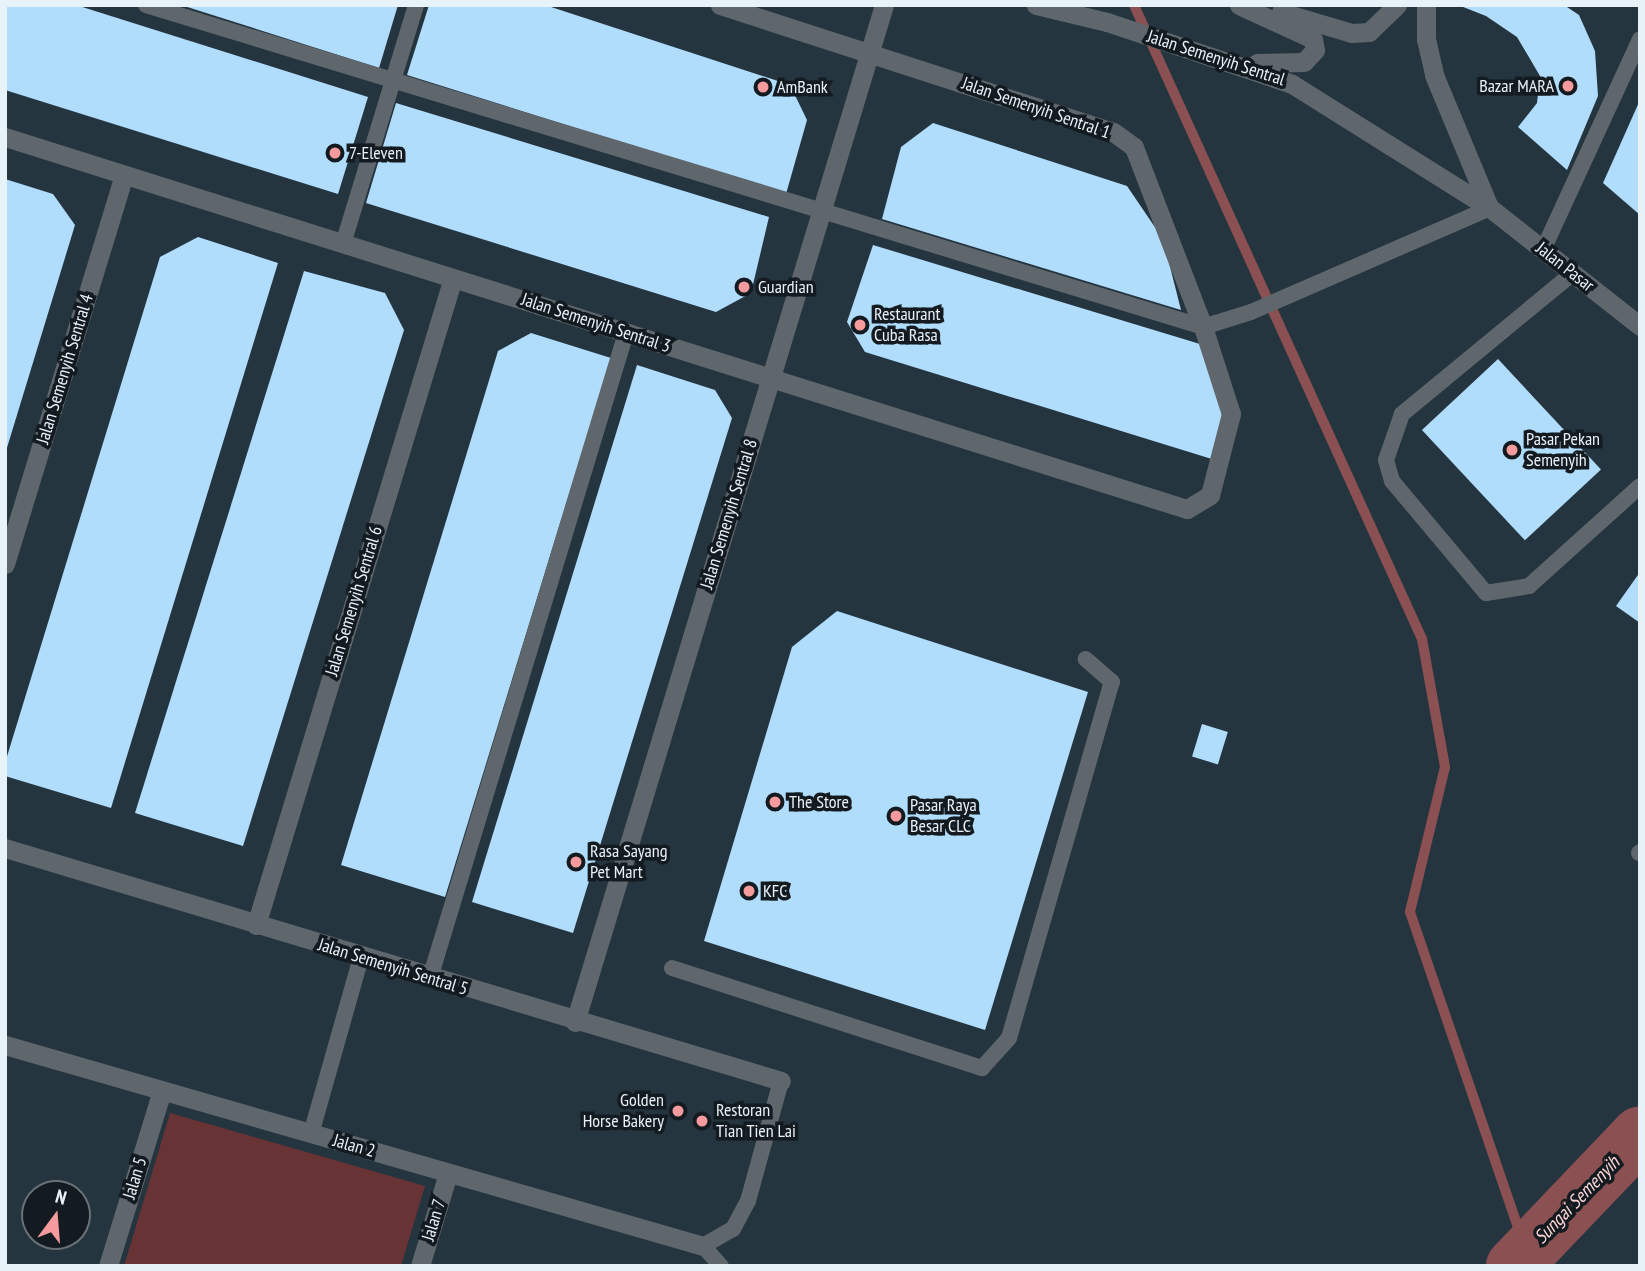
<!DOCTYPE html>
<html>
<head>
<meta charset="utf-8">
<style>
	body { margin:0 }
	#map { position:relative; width:1645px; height:1271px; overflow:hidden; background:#253540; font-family:"PT Sans Narrow",sans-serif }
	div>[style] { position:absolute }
	.green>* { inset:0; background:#673335 }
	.stream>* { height:10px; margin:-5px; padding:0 5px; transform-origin:5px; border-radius:5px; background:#8b5052 }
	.river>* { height:56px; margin:-28px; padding:0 28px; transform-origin:28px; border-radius:28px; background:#8b5052 }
	.building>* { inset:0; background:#b1ddfd; transform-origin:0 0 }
	.service>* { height:16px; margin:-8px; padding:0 8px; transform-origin:8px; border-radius:8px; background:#5f676c }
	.minor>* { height:19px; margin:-9.5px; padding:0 9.5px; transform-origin:9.5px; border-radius:9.5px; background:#5f676c }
	.tertiary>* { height:19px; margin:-9.5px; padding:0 9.5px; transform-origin:9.5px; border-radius:9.5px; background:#5f676c }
	.dots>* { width:19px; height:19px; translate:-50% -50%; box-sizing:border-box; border:4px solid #141b20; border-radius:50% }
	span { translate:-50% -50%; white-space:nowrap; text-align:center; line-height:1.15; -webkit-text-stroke:7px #141b20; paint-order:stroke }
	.street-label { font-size:18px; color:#e8f2f9 }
	.poi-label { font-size:18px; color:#e8f2f9 }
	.right { translate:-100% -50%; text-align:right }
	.left { translate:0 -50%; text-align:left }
	.water-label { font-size:19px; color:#fdd6d6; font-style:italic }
	.frame { position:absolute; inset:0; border:7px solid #e8f2f9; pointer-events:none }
	.north { position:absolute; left:21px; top:1180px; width:70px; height:70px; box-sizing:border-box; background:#141b20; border:2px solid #697177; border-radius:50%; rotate:16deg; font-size:19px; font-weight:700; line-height:28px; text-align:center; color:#e8f2f9 }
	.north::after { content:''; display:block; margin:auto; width:24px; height:32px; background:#f59b9e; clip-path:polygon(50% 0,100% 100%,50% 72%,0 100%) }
</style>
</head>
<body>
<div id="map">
	<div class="green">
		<i style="clip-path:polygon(170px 1113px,425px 1186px,401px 1266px,124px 1266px)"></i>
	</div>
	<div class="stream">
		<i style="left:1134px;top:5px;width:696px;rotate:65.57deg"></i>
		<i style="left:1422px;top:639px;width:130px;rotate:79.8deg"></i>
		<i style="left:1445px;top:767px;width:149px;rotate:103.6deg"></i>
		<i style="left:1410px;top:912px;width:358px;rotate:71.1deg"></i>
	</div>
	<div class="river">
		<i style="left:1514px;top:1266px;width:182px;rotate:-46.3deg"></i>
	</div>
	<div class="building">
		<i style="clip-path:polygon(5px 5px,76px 5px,368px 97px,338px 194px,5px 90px)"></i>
		<i style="clip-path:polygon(181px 5px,398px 5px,379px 68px)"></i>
		<i style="clip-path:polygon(429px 5px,545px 5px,790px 85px,807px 120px,786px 194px,407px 75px)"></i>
		<i style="clip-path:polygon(1458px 5px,1564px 5px,1579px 15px,1595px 51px,1598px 96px,1567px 170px,1518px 127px,1537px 103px,1540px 76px,1517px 37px,1486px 16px)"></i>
		<i style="clip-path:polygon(1640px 100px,1640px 215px,1603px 183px)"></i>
		<i style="clip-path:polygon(396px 103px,769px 217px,751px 293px,716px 312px,366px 203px)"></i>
		<i style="clip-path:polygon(933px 123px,1127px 186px,1163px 239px,1181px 310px,882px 219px,901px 147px)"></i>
		<i style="clip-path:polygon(5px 179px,53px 194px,75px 225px,6px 451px)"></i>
		<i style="clip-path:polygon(198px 237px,278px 263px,111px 808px,5px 776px,5px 763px,160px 257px)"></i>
		<i style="clip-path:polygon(873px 245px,1200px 344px,1230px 415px,1215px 460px,865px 352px,847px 322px)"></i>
		<i style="clip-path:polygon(304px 271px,385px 293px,404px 330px,243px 846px,135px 813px)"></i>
		<i style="clip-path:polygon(531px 333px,611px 358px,445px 897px,341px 865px,498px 351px)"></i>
		<i style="left:1498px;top:359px;width:151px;height:104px;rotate:47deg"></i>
		<i style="clip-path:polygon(637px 365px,715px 390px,732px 418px,573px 933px,472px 902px)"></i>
		<i style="clip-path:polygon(1640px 572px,1640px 623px,1616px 606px)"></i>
		<i style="clip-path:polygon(837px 611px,1088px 692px,985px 1030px,704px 941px,792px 647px)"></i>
		<i style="left:1202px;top:724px;width:27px;height:34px;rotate:17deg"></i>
	</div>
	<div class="service">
		<i style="left:146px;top:5px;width:1105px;rotate:16.94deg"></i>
		<i style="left:1203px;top:327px;width:50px;rotate:-17.4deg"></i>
		<i style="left:1251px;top:312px;width:261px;rotate:-23.5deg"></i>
		<i style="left:343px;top:244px;width:250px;rotate:-73deg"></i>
		<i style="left:1543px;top:250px;width:232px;rotate:-65.3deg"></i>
		<i style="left:1573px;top:273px;width:222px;rotate:140.5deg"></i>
		<i style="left:1402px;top:414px;width:49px;rotate:109.2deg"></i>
		<i style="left:1386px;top:460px;width:22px;rotate:74deg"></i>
		<i style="left:1392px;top:481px;width:146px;rotate:50deg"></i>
		<i style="left:1486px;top:593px;width:44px;rotate:-9.2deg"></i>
		<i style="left:1529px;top:586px;width:149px;rotate:-42deg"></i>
		<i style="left:1639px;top:853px;width:1px;rotate:-45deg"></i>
		<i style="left:672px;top:968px;width:326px;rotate:17.9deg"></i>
		<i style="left:982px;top:1068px;width:40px;rotate:-48deg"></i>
		<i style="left:1009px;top:1038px;width:371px;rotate:-73.9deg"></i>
		<i style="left:1112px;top:682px;width:35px;rotate:-139deg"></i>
		<i style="left:430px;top:978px;width:674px;rotate:-73.1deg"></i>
		<i style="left:311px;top:1134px;width:184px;rotate:-74.2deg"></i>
		<i style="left:721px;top:1266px;width:27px;rotate:-132deg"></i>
		<i style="left:703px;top:1246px;width:34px;rotate:-30deg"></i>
		<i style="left:733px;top:1229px;width:32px;rotate:-62deg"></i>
		<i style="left:748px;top:1201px;width:124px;rotate:-74.6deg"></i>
	</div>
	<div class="minor">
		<i style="left:5px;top:137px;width:1239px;rotate:17.47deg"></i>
		<i style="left:1187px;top:509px;width:27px;rotate:-31deg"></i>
		<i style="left:1210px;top:495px;width:84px;rotate:-75.5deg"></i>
		<i style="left:1231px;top:414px;width:91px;rotate:-107.8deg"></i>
		<i style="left:1203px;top:327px;width:193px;rotate:-111deg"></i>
		<i style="left:1134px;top:147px;width:26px;rotate:-144deg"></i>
		<i style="left:1113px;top:132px;width:413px;rotate:-162.1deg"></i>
		<i style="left:5px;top:564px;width:407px;rotate:-73deg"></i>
		<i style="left:5px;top:848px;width:810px;rotate:16.71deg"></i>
		<i style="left:256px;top:925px;width:676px;rotate:-73.07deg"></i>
		<i style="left:575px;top:1022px;width:1063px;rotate:-73.1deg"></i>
		<i style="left:5px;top:1045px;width:726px;rotate:16.06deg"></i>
		<i style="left:108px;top:1266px;width:183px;rotate:-72.9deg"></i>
		<i style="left:420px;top:1266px;width:97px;rotate:-73.2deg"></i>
	</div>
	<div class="tertiary">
		<i style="left:1036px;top:5px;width:73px;rotate:13.5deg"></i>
		<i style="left:1107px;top:22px;width:195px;rotate:18.5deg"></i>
		<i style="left:1292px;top:84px;width:234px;rotate:32.1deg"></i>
		<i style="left:1490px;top:208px;width:191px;rotate:38.2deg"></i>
		<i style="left:1239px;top:5px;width:81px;rotate:24.7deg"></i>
		<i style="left:1313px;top:39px;width:11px;rotate:80deg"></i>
		<i style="left:1315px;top:50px;width:16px;rotate:133deg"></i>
		<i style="left:1304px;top:62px;width:47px;rotate:178.8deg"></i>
		<i style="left:1426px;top:5px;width:34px;rotate:90deg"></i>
		<i style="left:1426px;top:39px;width:37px;rotate:77deg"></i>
		<i style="left:1434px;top:75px;width:143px;rotate:67.4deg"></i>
		<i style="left:1281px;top:12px;width:74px;rotate:16.5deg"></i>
		<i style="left:1352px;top:33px;width:17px;rotate:-3deg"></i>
		<i style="left:1369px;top:32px;width:39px;rotate:-44deg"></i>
	</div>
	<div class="dots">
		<i style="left:1568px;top:86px;background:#f59b9e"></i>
		<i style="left:763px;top:87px;background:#f59b9e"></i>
		<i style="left:335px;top:153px;background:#f59b9e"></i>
		<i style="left:744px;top:287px;background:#f59b9e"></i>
		<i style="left:860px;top:325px;background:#f59b9e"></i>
		<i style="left:1512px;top:450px;background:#f59b9e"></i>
		<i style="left:775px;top:802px;background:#f59b9e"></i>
		<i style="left:896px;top:816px;background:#f59b9e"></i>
		<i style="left:576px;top:862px;background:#f59b9e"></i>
		<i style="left:749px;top:891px;background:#f59b9e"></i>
		<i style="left:678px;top:1111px;background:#f59b9e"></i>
		<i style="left:702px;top:1121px;background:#f59b9e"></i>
	</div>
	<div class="street-label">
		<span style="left:1216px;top:58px;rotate:18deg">Jalan Semenyih Sentral</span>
		<span style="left:1036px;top:108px;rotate:19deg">Jalan Semenyih Sentral 1</span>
		<span style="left:1565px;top:267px;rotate:38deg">Jalan Pasar</span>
		<span style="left:596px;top:323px;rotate:18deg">Jalan Semenyih Sentral 3</span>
		<span style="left:65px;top:369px;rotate:-73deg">Jalan Semenyih Sentral 4</span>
		<span style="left:729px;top:514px;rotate:-73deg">Jalan Semenyih Sentral 8</span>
		<span style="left:354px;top:601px;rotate:-73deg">Jalan Semenyih Sentral 6</span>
		<span style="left:393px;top:967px;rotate:17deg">Jalan Semenyih Sentral 5</span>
		<span style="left:354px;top:1146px;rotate:16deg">Jalan 2</span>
		<span style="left:135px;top:1178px;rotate:-73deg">Jalan 5</span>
		<span style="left:434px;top:1220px;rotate:-73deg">Jalan 7</span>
	</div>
	<div class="poi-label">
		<span class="right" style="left:1554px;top:86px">Bazar MARA</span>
		<span class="left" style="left:777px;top:87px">AmBank</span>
		<span class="left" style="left:349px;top:153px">7-Eleven</span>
		<span class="left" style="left:758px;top:287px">Guardian</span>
		<span class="left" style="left:874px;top:325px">Restaurant<br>Cuba Rasa</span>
		<span class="left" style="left:1526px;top:450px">Pasar Pekan<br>Semenyih</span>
		<span class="left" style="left:789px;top:802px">The Store</span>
		<span class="left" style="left:910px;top:816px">Pasar Raya<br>Besar CLC</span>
		<span class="left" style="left:590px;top:862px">Rasa Sayang<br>Pet Mart</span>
		<span class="left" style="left:763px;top:891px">KFC</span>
		<span class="right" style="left:664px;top:1111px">Golden<br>Horse Bakery</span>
		<span class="left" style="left:716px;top:1121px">Restoran<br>Tian Tien Lai</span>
	</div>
	<div class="water-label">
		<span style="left:1577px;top:1200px;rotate:-46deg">Sungai Semenyih</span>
	</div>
	<div class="frame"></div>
	<div class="north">N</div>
</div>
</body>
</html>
